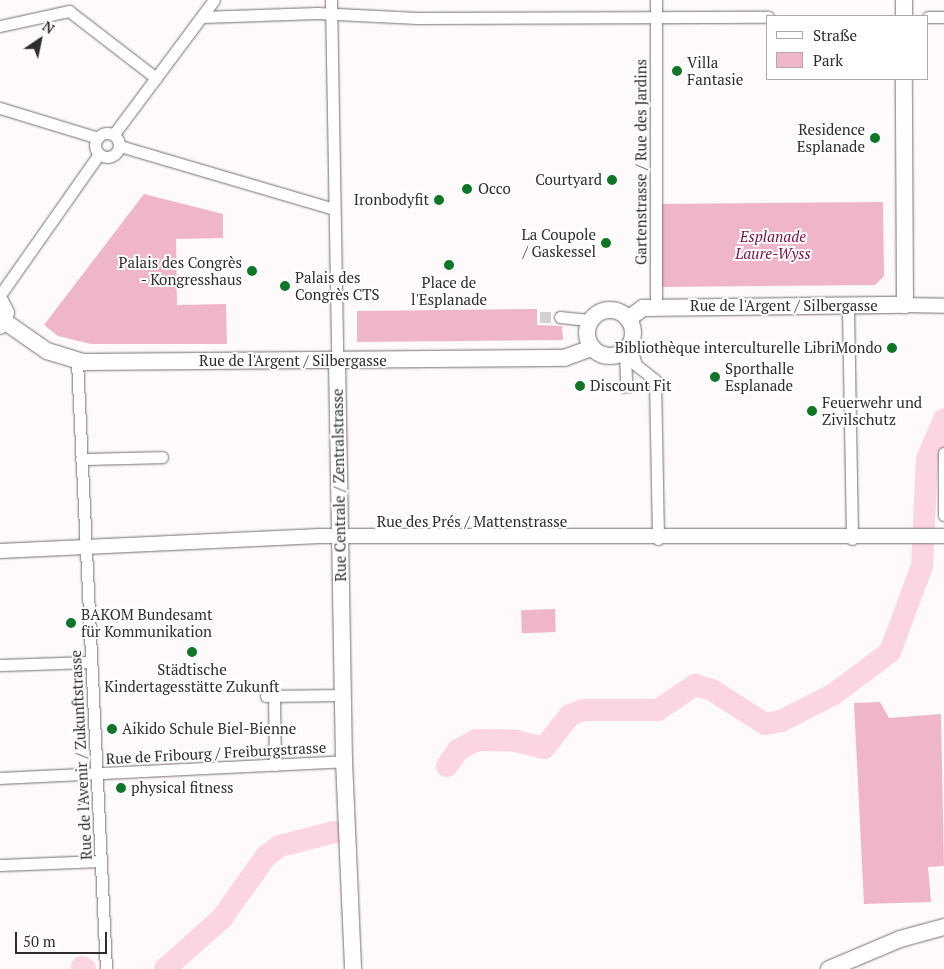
<!DOCTYPE html>
<html>
<head>
<meta charset="utf-8">
<style>
	body { margin:0 }
	#map { position:relative; width:944px; height:969px; overflow:hidden; background:#fef9fa; font-family:"PT Serif",serif }
	div>[style] { position:absolute }
	.green>* { inset:0; background:#efb6ca; transform-origin:0 0 }
	.river>* { height:22px; margin:-11px; padding:0 11px; transform-origin:11px; border-radius:11px; background:#fcd5e2 }
	.minor-tunnel>* { height:11px; margin-top:-5.5px; transform-origin:0; background:repeating-linear-gradient(90deg,#d5d0d1 0 11px,transparent 0 16.5px) }
	.roads { filter:drop-shadow(0 0 1px #766f71) drop-shadow(0 0 1px #766f71) }
	.minor>* { height:11px; margin:-5.5px; padding:0 5.5px; transform-origin:5.5px; border-radius:5.5px; background:#fff }
	.minor>.ring { margin:-5.5px; padding:0; box-sizing:content-box; background:none; border:11px solid #fff; border-radius:50% }
	.tertiary>* { height:14px; margin:-7px; padding:0 7px; transform-origin:7px; border-radius:7px; background:#fff }
	.secondary>* { height:16px; margin:-8px; padding:0 8px; transform-origin:8px; border-radius:8px; background:#fff }
	.secondary>.ring { margin:-8px; padding:0; box-sizing:content-box; background:none; border:16px solid #fff; border-radius:50% }
	.dots>* { width:14px; height:14px; translate:-50% -50%; box-sizing:border-box; border:2px solid #fff; border-radius:50% }
	span { translate:-50% -50%; white-space:nowrap; text-align:center; line-height:1.15; -webkit-text-stroke:4px #fff; paint-order:stroke }
	.poi-label { font-size:15px; color:#2f2c2d }
	.left { translate:0 -50%; text-align:left }
	.right { translate:-100% -50%; text-align:right }
	.street-label { font-size:15px; color:#2f2c2d }
	.park-label { font-size:15px; color:#7c1048; font-style:italic }
	.legend { position:absolute; left:766px; top:15px; width:162px; height:65px; box-sizing:border-box; background:#fff; border:1px solid #acabab; margin:0; padding:6px 9px; list-style:none; font-size:15px; color:#2f2c2d }
	.legend li { display:flex; align-items:center; gap:10px; height:25px }
	.legend b { width:25px; border:1px solid #acabab }
	.north { position:absolute; left:15px; top:15px; width:50px; height:50px; -webkit-text-stroke:4px #fff; paint-order:stroke; rotate:34deg; font-size:14px; font-weight:700; line-height:20px; text-align:center; color:#2f2c2d }
	.north::after { content:''; display:block; margin:auto; width:18px; height:22px; background:#2f2c2d; clip-path:polygon(50% 0,100% 100%,50% 72%,0 100%) }
	.scale { position:absolute; left:15px; top:932px; width:92px; height:22px; box-sizing:border-box; border:2px solid #2f2c2d; border-top:0; padding-left:6px; font-size:15px; line-height:18px; white-space:nowrap; color:#2f2c2d; -webkit-text-stroke:4px #fff; paint-order:stroke }
</style>
</head>
<body>
<div id="map">
	<div class="green">
		<i style="clip-path:polygon(144px 194px,223px 214px,223px 238px,176px 239px,177px 305px,226px 304px,227px 344px,91px 344px,58px 336px,44px 325px)"></i>
		<i style="clip-path:polygon(883px 202px,884px 276px,875px 285px,662px 287px,662px 204px)"></i>
		<i style="clip-path:polygon(537px 309px,537px 325px,562px 326px,563px 340px,357px 342px,357px 311px)"></i>
		<i style="left:555px;top:609px;width:23px;height:34px;rotate:88deg"></i>
		<i style="clip-path:polygon(880px 702px,889px 718px,941px 714px,944px 866px,928px 867px,931px 902px,864px 904px,854px 703px)"></i>
	</div>
	<div class="river">
		<i style="left:447px;top:766px;width:19px;rotate:-55deg"></i>
		<i style="left:458px;top:750px;width:21px;rotate:-28deg"></i>
		<i style="left:477px;top:740px;width:39px;rotate:1deg"></i>
		<i style="left:516px;top:741px;width:29px;rotate:14deg"></i>
		<i style="left:544px;top:748px;width:42px;rotate:-51.8deg"></i>
		<i style="left:570px;top:715px;width:14px;rotate:-21deg"></i>
		<i style="left:583px;top:710px;width:75px"></i>
		<i style="left:658px;top:710px;width:45px;rotate:-34deg"></i>
		<i style="left:695px;top:685px;width:18px;rotate:16deg"></i>
		<i style="left:712px;top:690px;width:63px;rotate:32.7deg"></i>
		<i style="left:765px;top:724px;width:16px;rotate:-11deg"></i>
		<i style="left:781px;top:721px;width:59px;rotate:-27deg"></i>
		<i style="left:834px;top:694px;width:70px;rotate:-36.9deg"></i>
		<i style="left:890px;top:652px;width:92px;rotate:-69.6deg"></i>
		<i style="left:922px;top:566px;width:107px;rotate:-87.3deg"></i>
		<i style="left:927px;top:459px;width:43px;rotate:-67deg"></i>
		<i style="left:82px;top:967px;width:4px;rotate:34deg"></i>
		<i style="left:165px;top:969px;width:76px;rotate:-41.8deg"></i>
		<i style="left:222px;top:918px;width:76px;rotate:-54.6deg"></i>
		<i style="left:266px;top:856px;width:17px;rotate:-36deg"></i>
		<i style="left:280px;top:846px;width:56px;rotate:-14.5deg"></i>
	</div>
	<div class="minor-tunnel">
		<i style="left:540px;top:317px;width:20px"></i>
		<i style="left:626px;top:383px;width:11px;rotate:85deg"></i>
	</div>
	<div class="roads">
		<div class="minor">
			<i style="left:331px;top:0;width:360px;rotate:89deg"></i>
			<i style="left:202px;top:17px;width:115px;rotate:-2deg"></i>
			<i style="left:317px;top:13px;width:100px;rotate:2.9deg"></i>
			<i style="left:417px;top:18px;width:351px;rotate:-0.2deg"></i>
			<i style="left:928px;top:17px;width:16px"></i>
			<i style="left:0;top:26px;width:71px;rotate:-12.3deg"></i>
			<i style="left:69px;top:11px;width:110px;rotate:37.6deg"></i>
			<i style="left:0;top:108px;width:102px;rotate:17deg"></i>
			<i class="ring" style="left:95px;top:133px;width:13px;height:13px"></i>
			<i style="left:114px;top:134px;width:167px;rotate:-53.3deg"></i>
			<i style="left:120px;top:146px;width:223px;rotate:16.4deg"></i>
			<i style="left:0;top:295px;width:172px;rotate:-54.9deg"></i>
			<i style="left:848px;top:307px;width:232px;rotate:89deg"></i>
			<i style="left:656px;top:308px;width:308px;rotate:-90deg"></i>
			<i style="left:560px;top:317px;width:31px;rotate:6deg"></i>
			<i style="left:630px;top:345px;width:21px;rotate:73deg"></i>
			<i style="left:636px;top:365px;width:24px;rotate:38deg"></i>
			<i style="left:655px;top:380px;width:159px;rotate:88.9deg"></i>
			<i style="left:625px;top:351px;width:32px;rotate:88deg"></i>
			<i style="left:77px;top:361px;width:609px;rotate:87.27deg"></i>
			<i style="left:944px;top:453px;width:62px;rotate:90deg"></i>
			<i style="left:81px;top:459px;width:81px;rotate:-1.4deg"></i>
			<i style="left:0;top:665px;width:91px;rotate:-1.9deg"></i>
			<i style="left:266px;top:696px;width:77px;rotate:-0.7deg"></i>
			<i style="left:274px;top:696px;width:69px;rotate:89.2deg"></i>
			<i style="left:0;top:778px;width:344px;rotate:-2.8deg"></i>
			<i style="left:0;top:865px;width:101px;rotate:-2.3deg"></i>
		</div>
		<div class="tertiary">
			<i style="left:905px;top:305px;width:39px;rotate:1deg"></i>
			<i style="left:0;top:551px;width:320px;rotate:-2.7deg"></i>
			<i style="left:320px;top:536px;width:624px"></i>
		</div>
		<div class="secondary">
			<i style="left:904px;top:16px;width:16px;rotate:-90deg"></i>
			<i style="left:0;top:301px;width:13px;rotate:63deg"></i>
			<i style="left:6px;top:313px;width:14px;rotate:115deg"></i>
			<i class="ring" style="left:587px;top:310px;width:30px;height:30px"></i>
			<i style="left:628px;top:319px;width:19px;rotate:-36deg"></i>
			<i style="left:643px;top:308px;width:262px;rotate:-0.7deg"></i>
			<i style="left:905px;top:305px;width:226px;rotate:-90.3deg"></i>
			<i style="left:4px;top:321px;width:52px;rotate:34.9deg"></i>
			<i style="left:47px;top:351px;width:39px;rotate:17deg"></i>
			<i style="left:84px;top:362px;width:480px;rotate:-0.5deg"></i>
			<i style="left:564px;top:358px;width:30px;rotate:-20deg"></i>
			<i style="left:337px;top:360px;width:401px;rotate:89deg"></i>
			<i style="left:344px;top:761px;width:208px;rotate:87.5deg"></i>
			<i style="left:829px;top:969px;width:77px;rotate:-22.9deg"></i>
			<i style="left:900px;top:939px;width:46px;rotate:-15.3deg"></i>
		</div>
	</div>
	<div class="dots">
		<i style="left:677px;top:71px;background:#107627"></i>
		<i style="left:875px;top:138px;background:#107627"></i>
		<i style="left:612px;top:180px;background:#107627"></i>
		<i style="left:467px;top:189px;background:#107627"></i>
		<i style="left:439px;top:200px;background:#107627"></i>
		<i style="left:606px;top:243px;background:#107627"></i>
		<i style="left:449px;top:265px;background:#107627"></i>
		<i style="left:252px;top:271px;background:#107627"></i>
		<i style="left:285px;top:286px;background:#107627"></i>
		<i style="left:892px;top:348px;background:#107627"></i>
		<i style="left:715px;top:377px;background:#107627"></i>
		<i style="left:580px;top:386px;background:#107627"></i>
		<i style="left:812px;top:411px;background:#107627"></i>
		<i style="left:71px;top:623px;background:#107627"></i>
		<i style="left:192px;top:652px;background:#107627"></i>
		<i style="left:112px;top:729px;background:#107627"></i>
		<i style="left:121px;top:788px;background:#107627"></i>
	</div>
	<div class="poi-label">
		<span class="left" style="left:687px;top:71px">Villa<br>Fantasie</span>
		<span class="right" style="left:865px;top:138px">Residence<br>Esplanade</span>
		<span class="right" style="left:602px;top:180px">Courtyard</span>
		<span class="left" style="left:478px;top:189px">Occo</span>
		<span class="right" style="left:429px;top:200px">Ironbodyfit</span>
		<span class="right" style="left:596px;top:243px">La Coupole<br>/ Gaskessel</span>
		<span class="right" style="left:242px;top:271px">Palais des Congrès<br>- Kongresshaus</span>
		<span class="left" style="left:295px;top:286px">Palais des<br>Congrès CTS</span>
		<span style="left:449px;top:291px">Place de<br>l'Esplanade</span>
		<span class="right" style="left:882px;top:348px">Bibliothèque interculturelle LibriMondo</span>
		<span class="left" style="left:725px;top:377px">Sporthalle<br>Esplanade</span>
		<span class="left" style="left:590px;top:386px">Discount Fit</span>
		<span class="left" style="left:822px;top:411px">Feuerwehr und<br>Zivilschutz</span>
		<span class="left" style="left:81px;top:623px">BAKOM Bundesamt<br>für Kommunikation</span>
		<span style="left:192px;top:678px">Städtische<br>Kindertagesstätte Zukunft</span>
		<span class="left" style="left:122px;top:729px">Aikido Schule Biel-Bienne</span>
		<span class="left" style="left:131px;top:788px">physical fitness</span>
	</div>
	<div class="street-label">
		<span style="left:641px;top:162px;rotate:-90deg">Gartenstrasse / Rue des Jardins</span>
		<span style="left:784px;top:306px">Rue de l'Argent / Silbergasse</span>
		<span style="left:293px;top:361px">Rue de l'Argent / Silbergasse</span>
		<span style="left:339px;top:485px;rotate:-91deg">Rue Centrale / Zentralstrasse</span>
		<span style="left:472px;top:522px">Rue des Prés / Mattenstrasse</span>
		<span style="left:216px;top:753px;rotate:-3deg">Rue de Fribourg / Freiburgstrasse</span>
		<span style="left:81px;top:755px;rotate:-93deg">Rue de l'Avenir / Zukunftstrasse</span>
	</div>
	<div class="park-label">
		<span style="left:773px;top:245px">Esplanade<br>Laure-Wyss</span>
	</div>
	<ul class="legend">
	<li><b style="height:6px;background:#fff"></b>Straße</li>
	<li><b style="height:14px;background:#efb6ca"></b>Park</li>
	</ul>
	<div class="north">N</div>
	<div class="scale">50 m</div>
</div>
</body>
</html>
